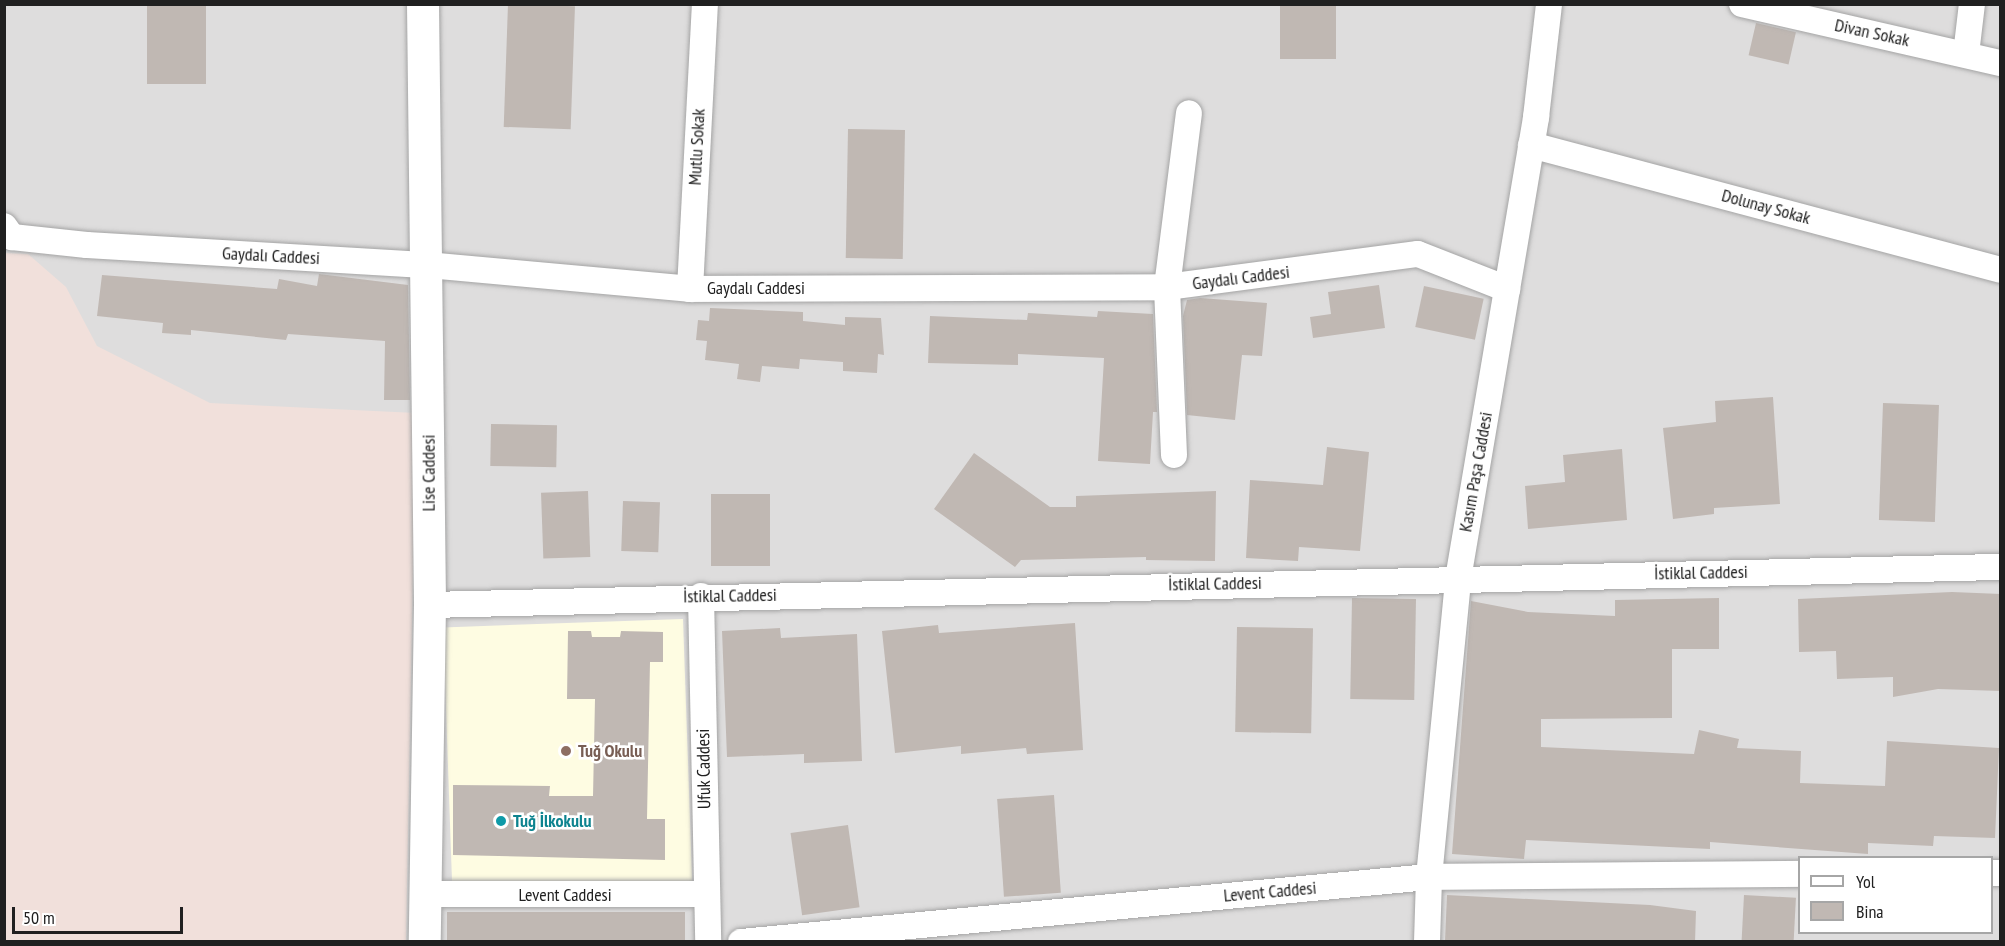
<!DOCTYPE html>
<html>
<head>
<meta charset="utf-8">
<style>
	body { margin:0 }
	#map { position:relative; width:2005px; height:946px; overflow:hidden; background:#f0ece7; font-family:"PT Sans Narrow",sans-serif }
	div>[style] { position:absolute }
	.residential>* { inset:0; background:#dedddd }
	.education>* { inset:0; background:#fefce2; transform-origin:0 0 }
	.military>* { inset:0; background:#f1e0db }
	.building>* { inset:0; background:#c0b8b3; transform-origin:0 0 }
	.roads { filter:drop-shadow(0 0 2px #a4a4a4) drop-shadow(0 0 2px #a4a4a4) }
	.minor>* { height:26px; margin:-13px; padding:0 13px; transform-origin:13px; border-radius:13px; background:#fff }
	.tertiary>* { height:32px; margin:-16px; padding:0 16px; transform-origin:16px; border-radius:16px; background:#fff }
	.dots>* { width:16px; height:16px; translate:-50% -50%; box-sizing:border-box; border:3px solid #fff; border-radius:50% }
	span { translate:-50% -50%; white-space:nowrap; text-align:center; line-height:1.15; -webkit-text-stroke:5px #fff; paint-order:stroke }
	.street-label { font-size:18px; color:#202020 }
	.education-label { font-size:18px; color:#785e54; font-weight:700 }
	.left { translate:0 -50%; text-align:left }
	.culture-label { font-size:18px; color:#0d838f; font-weight:700 }
	.frame { position:absolute; inset:0; border:6px solid #202020; pointer-events:none }
	.legend { position:absolute; left:1798px; top:856px; width:195px; height:78px; box-sizing:border-box; background:#fff; border:2px solid #a6a6a6; margin:0; padding:8px 10px; list-style:none; font-size:18px; color:#202020 }
	.legend li { display:flex; align-items:center; gap:12px; height:30px }
	.legend b { width:30px; border:2px solid #a6a6a6 }
	.scale { position:absolute; left:12px; top:907px; width:171px; height:27px; box-sizing:border-box; border:3px solid #202020; border-top:0; padding-left:8px; font-size:18px; line-height:21px; white-space:nowrap; color:#202020; -webkit-text-stroke:4px #fff; paint-order:stroke }
</style>
</head>
<body>
<div id="map">
	<div class="residential">
		<i style="clip-path:polygon(evenodd,5px 5px,2000px 5px,2000px 941px,5px 942px,5px 5px,1800px 858px,1992px 858px,1992px 932px,1800px 932px,1800px 858px)"></i>
	</div>
	<div class="education">
		<i style="left:683px;top:619px;width:264px;height:240px;rotate:88deg"></i>
	</div>
	<div class="military">
		<i style="clip-path:polygon(5px 253px,28px 254px,66px 287px,97px 346px,210px 403px,416px 413px,406px 941px,5px 942px)"></i>
	</div>
	<div class="building">
		<i style="left:147px;top:4px;width:59px;height:80px"></i>
		<i style="left:508px;top:4px;width:67px;height:123px;rotate:2deg"></i>
		<i style="left:1280px;top:4px;width:56px;height:55px"></i>
		<i style="left:1756px;top:23px;width:41px;height:33px;rotate:13deg"></i>
		<i style="left:848px;top:129px;width:57px;height:129px;rotate:1deg"></i>
		<i style="clip-path:polygon(319px 274px,408px 285px,410px 400px,384px 400px,385px 341px,288px 334px,286px 340px,191px 330px,191px 335px,162px 333px,163px 323px,97px 316px,102px 275px,277px 289px,279px 279px,317px 286px)"></i>
		<i style="clip-path:polygon(1379px 285px,1385px 328px,1313px 338px,1310px 317px,1331px 314px,1328px 292px)"></i>
		<i style="left:1424px;top:286px;width:61px;height:42px;rotate:12deg"></i>
		<i style="clip-path:polygon(1200px 298px,1267px 303px,1262px 356px,1242px 355px,1235px 420px,1187px 415px,1183px 316px,1187px 300px)"></i>
		<i style="clip-path:polygon(710px 308px,803px 312px,803px 321px,845px 325px,845px 317px,881px 318px,884px 355px,878px 354px,877px 373px,843px 371px,843px 362px,800px 359px,799px 369px,762px 366px,760px 382px,737px 379px,739px 364px,705px 360px,707px 341px,696px 340px,698px 320px,709px 321px)"></i>
		<i style="clip-path:polygon(1098px 311px,1153px 314px,1157px 412px,1153px 412px,1150px 464px,1098px 461px,1104px 358px,1018px 354px,1018px 365px,928px 363px,930px 316px,1027px 320px,1028px 313px,1097px 317px)"></i>
		<i style="clip-path:polygon(1773px 397px,1780px 504px,1714px 508px,1714px 514px,1673px 519px,1663px 428px,1716px 422px,1715px 401px)"></i>
		<i style="left:1883px;top:403px;width:56px;height:117px;rotate:2deg"></i>
		<i style="left:491px;top:424px;width:66px;height:42px;rotate:1deg"></i>
		<i style="clip-path:polygon(1327px 447px,1369px 452px,1360px 551px,1299px 547px,1298px 561px,1246px 558px,1250px 480px,1323px 485px)"></i>
		<i style="clip-path:polygon(1622px 449px,1627px 520px,1528px 529px,1525px 486px,1565px 482px,1563px 455px)"></i>
		<i style="clip-path:polygon(974px 453px,1050px 507px,1076px 507px,1076px 496px,1216px 491px,1215px 561px,1146px 560px,1146px 557px,1021px 560px,1015px 567px,934px 509px)"></i>
		<i style="left:588px;top:491px;width:66px;height:47px;rotate:88deg"></i>
		<i style="left:711px;top:494px;width:59px;height:72px"></i>
		<i style="left:623px;top:501px;width:37px;height:50px;rotate:2deg"></i>
		<i style="clip-path:polygon(1952px 592px,2001px 594px,2001px 691px,1938px 689px,1893px 697px,1893px 677px,1837px 679px,1836px 651px,1799px 652px,1798px 599px)"></i>
		<i style="left:1352px;top:598px;width:64px;height:101px;rotate:1deg"></i>
		<i style="clip-path:polygon(1719px 598px,1719px 649px,1672px 649px,1672px 718px,1541px 719px,1541px 747px,1694px 754px,1699px 730px,1739px 739px,1737px 748px,1801px 751px,1800px 783px,1885px 786px,1887px 741px,1999px 748px,1995px 838px,1934px 836px,1933px 846px,1868px 843px,1868px 854px,1710px 842px,1710px 849px,1526px 840px,1524px 859px,1452px 854px,1471px 601px,1528px 612px,1615px 616px,1615px 600px)"></i>
		<i style="clip-path:polygon(1075px 623px,1083px 750px,1027px 754px,1026px 748px,961px 754px,961px 746px,895px 753px,882px 631px,938px 625px,939px 633px)"></i>
		<i style="left:1237px;top:627px;width:76px;height:105px;rotate:1deg"></i>
		<i style="clip-path:polygon(780px 628px,781px 638px,857px 634px,862px 761px,804px 763px,804px 754px,727px 757px,722px 631px)"></i>
		<i style="clip-path:polygon(568px 631px,591px 631px,592px 637px,620px 637px,621px 631px,663px 632px,663px 662px,650px 662px,647px 819px,665px 819px,665px 860px,453px 855px,453px 785px,550px 786px,549px 796px,593px 796px,595px 699px,567px 699px)"></i>
		<i style="left:1054px;top:795px;width:98px;height:57px;rotate:86deg"></i>
		<i style="left:848px;top:825px;width:83px;height:58px;rotate:82deg"></i>
		<i style="clip-path:polygon(1447px 895px,1650px 905px,1696px 911px,1695px 942px,1445px 942px)"></i>
		<i style="left:1744px;top:895px;width:52px;height:47px;rotate:3deg"></i>
		<i style="left:685px;top:912px;width:30px;height:238px;rotate:90deg"></i>
	</div>
	<div class="roads">
		<div class="minor">
			<i style="left:1742px;top:4px;width:265px;rotate:12.9deg"></i>
			<i style="left:1966px;top:54px;width:50px;rotate:-83.2deg"></i>
			<i style="left:1531px;top:145px;width:485px;rotate:14.9deg"></i>
			<i style="left:4px;top:226px;width:14px;rotate:54deg"></i>
			<i style="left:12px;top:237px;width:75px;rotate:6.1deg"></i>
			<i style="left:87px;top:245px;width:342px;rotate:3.4deg"></i>
			<i style="left:428px;top:265px;width:263px;rotate:5.2deg"></i>
			<i style="left:690px;top:289px;width:477px;rotate:-0.2deg"></i>
			<i style="left:1167px;top:287px;width:253px;rotate:-7.5deg"></i>
			<i style="left:1418px;top:254px;width:96px;rotate:21.5deg"></i>
			<i style="left:690px;top:289px;width:285px;rotate:-87deg"></i>
			<i style="left:1174px;top:455px;width:168px;rotate:-92.4deg"></i>
			<i style="left:1167px;top:287px;width:175px;rotate:-82.8deg"></i>
			<i style="left:701px;top:596px;width:346px;rotate:88.8deg"></i>
			<i style="left:430px;top:605px;width:1570px;rotate:-1.39deg"></i>
			<i style="left:1992px;top:873px;width:8px"></i>
			<i style="left:426px;top:894px;width:279px"></i>
			<i style="left:741px;top:942px;width:691px;rotate:-5.4deg"></i>
			<i style="left:1429px;top:877px;width:371px;rotate:-0.5deg"></i>
			<i style="left:1427px;top:942px;width:65px;rotate:-88.2deg"></i>
			<i style="left:1429px;top:877px;width:299px;rotate:-84.4deg"></i>
			<i style="left:1458px;top:579px;width:469px;rotate:-80.4deg"></i>
			<i style="left:1536px;top:117px;width:114px;rotate:-83.4deg"></i>
		</div>
		<div class="tertiary">
			<i style="left:423px;top:4px;width:601px;rotate:89.33deg"></i>
			<i style="left:430px;top:605px;width:337px;rotate:90.9deg"></i>
		</div>
	</div>
	<div class="dots">
		<i style="left:566px;top:751px;background:#8d6e63"></i>
		<i style="left:501px;top:821px;background:#0f9aa8"></i>
	</div>
	<div class="street-label">
		<span style="left:1872px;top:33px;rotate:12deg">Divan Sokak</span>
		<span style="left:697px;top:147px;rotate:-87deg">Mutlu Sokak</span>
		<span style="left:1766px;top:207px;rotate:15deg">Dolunay Sokak</span>
		<span style="left:271px;top:256px;rotate:3deg">Gaydalı Caddesi</span>
		<span style="left:1241px;top:278px;rotate:-7deg">Gaydalı Caddesi</span>
		<span style="left:756px;top:288px">Gaydalı Caddesi</span>
		<span style="left:1476px;top:472px;rotate:-80deg">Kasım Paşa Caddesi</span>
		<span style="left:429px;top:473px;rotate:-90deg">Lise Caddesi</span>
		<span style="left:1701px;top:573px;rotate:-1deg">İstiklal Caddesi</span>
		<span style="left:1215px;top:584px;rotate:-1deg">İstiklal Caddesi</span>
		<span style="left:730px;top:596px;rotate:-1deg">İstiklal Caddesi</span>
		<span style="left:704px;top:769px;rotate:-91deg">Ufuk Caddesi</span>
		<span style="left:1270px;top:892px;rotate:-5deg">Levent Caddesi</span>
		<span style="left:565px;top:895px">Levent Caddesi</span>
	</div>
	<div class="education-label">
		<span class="left" style="left:578px;top:751px">Tuğ Okulu</span>
	</div>
	<div class="culture-label">
		<span class="left" style="left:513px;top:821px">Tuğ İlkokulu</span>
	</div>
	<div class="frame"></div>
	<ul class="legend">
	<li><b style="height:8px;background:#fff"></b>Yol</li>
	<li><b style="height:16px;background:#c0b8b3"></b>Bina</li>
	</ul>
	<div class="scale">50 m</div>
</div>
</body>
</html>
